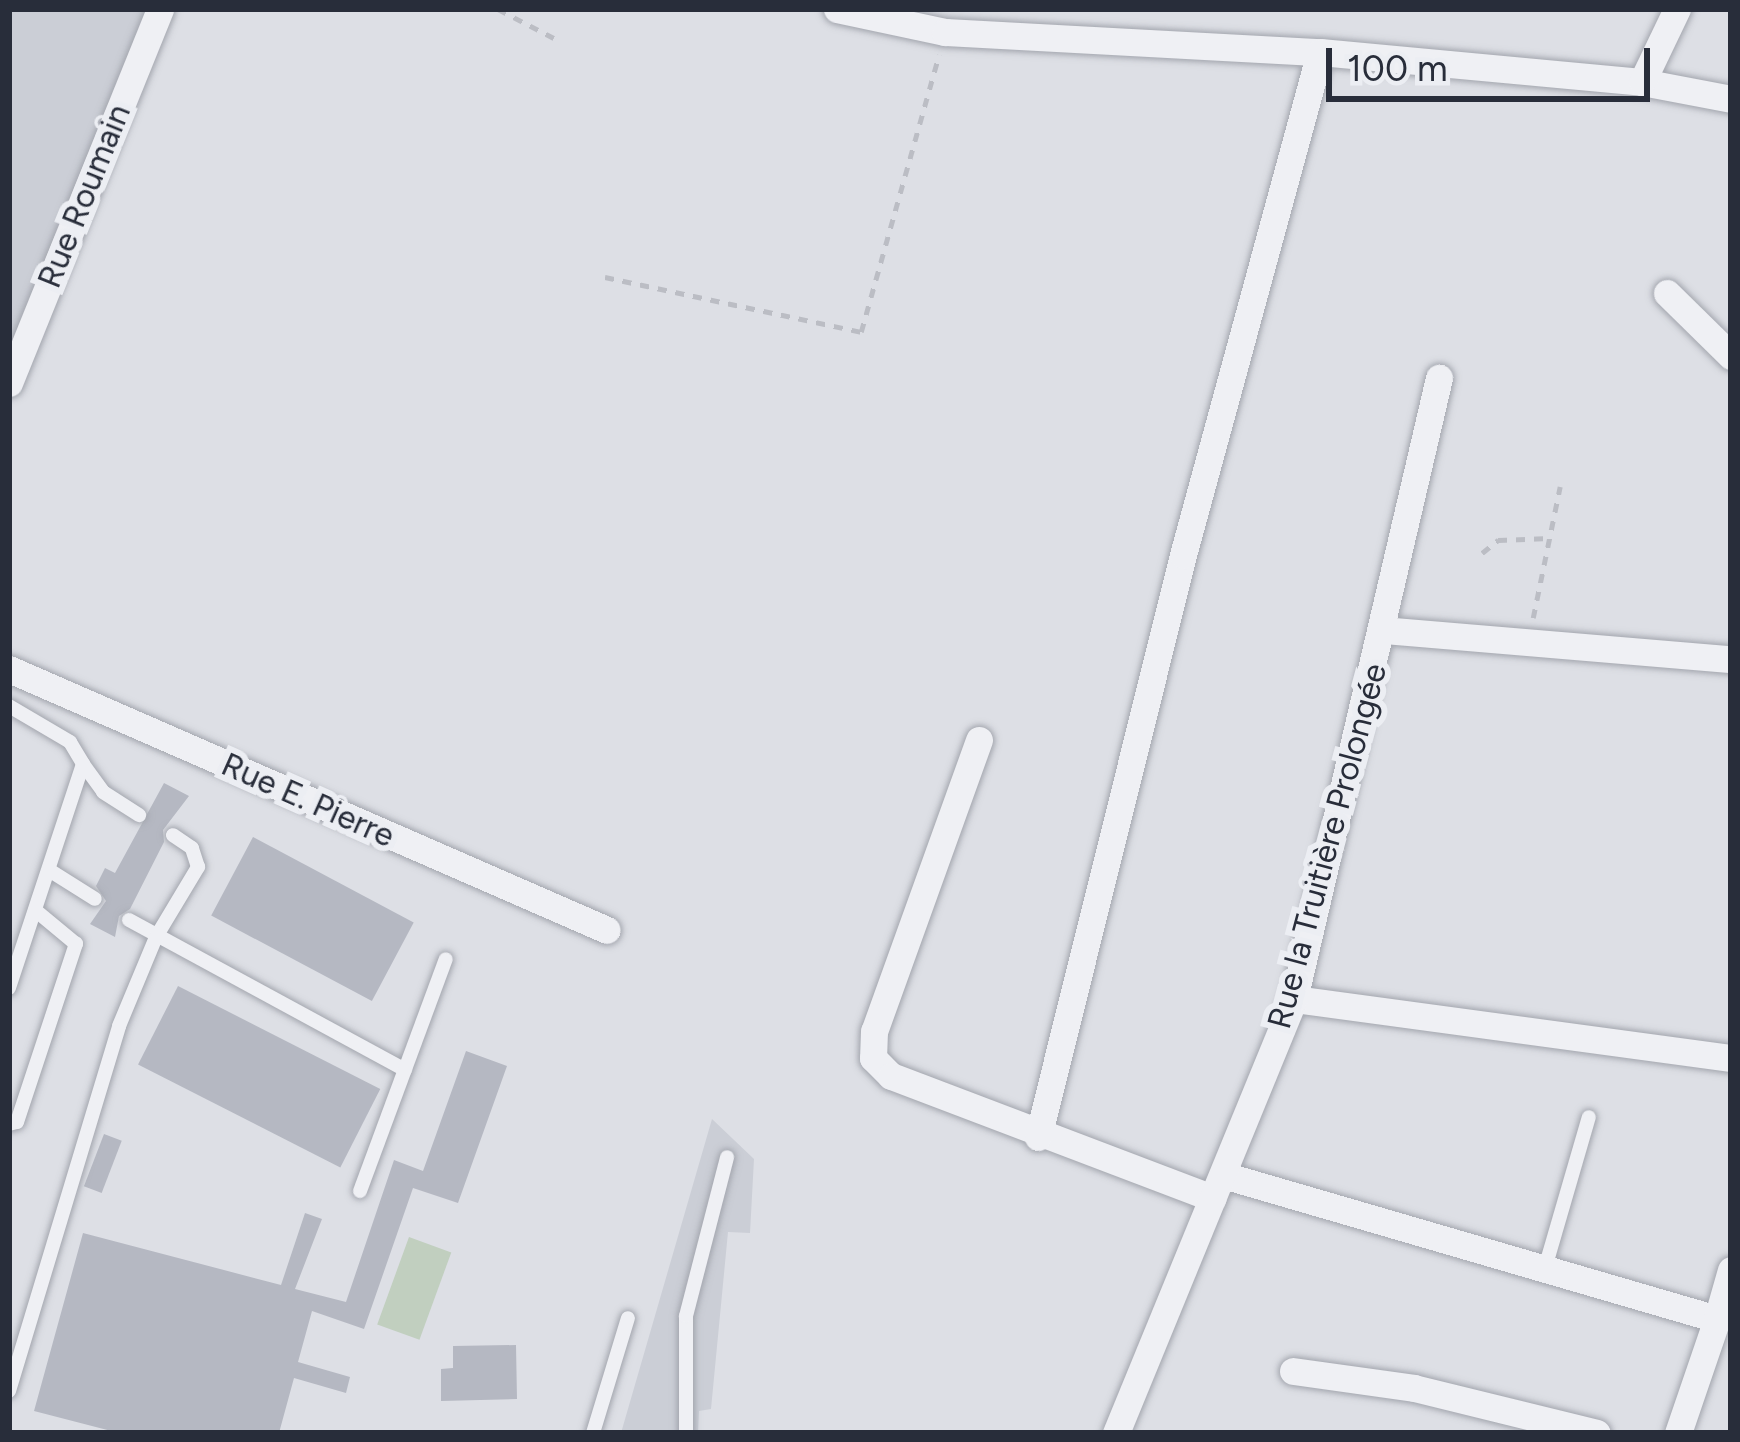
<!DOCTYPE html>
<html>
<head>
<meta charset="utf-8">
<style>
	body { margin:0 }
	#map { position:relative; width:1740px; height:1442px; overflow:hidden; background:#dddfe5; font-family:Figtree,sans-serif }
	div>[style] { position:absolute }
	.built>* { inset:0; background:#cbced6 }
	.green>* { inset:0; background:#c1cfbf; transform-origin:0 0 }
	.building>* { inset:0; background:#b5b8c2; transform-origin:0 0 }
	.path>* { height:4.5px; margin-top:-2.25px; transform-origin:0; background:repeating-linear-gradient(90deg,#bbbdc4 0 9px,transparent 0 18px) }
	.roads { filter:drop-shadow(0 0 3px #a3a6ae) drop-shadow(0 0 3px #a3a6ae) }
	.service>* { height:14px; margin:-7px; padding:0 7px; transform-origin:7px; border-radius:7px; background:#eff0f4 }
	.minor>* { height:27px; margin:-13.5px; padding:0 13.5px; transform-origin:13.5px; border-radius:13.5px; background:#eff0f4 }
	span { translate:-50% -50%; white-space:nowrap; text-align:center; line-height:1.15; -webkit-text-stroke:12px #eceef3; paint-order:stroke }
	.street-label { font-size:33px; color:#282d3a }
	.frame { position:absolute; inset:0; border:12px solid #282d3a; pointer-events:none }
	.scale { position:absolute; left:1326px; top:48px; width:324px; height:54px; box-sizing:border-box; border:6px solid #282d3a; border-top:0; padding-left:15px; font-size:36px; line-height:42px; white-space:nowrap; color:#282d3a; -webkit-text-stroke:9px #eceef3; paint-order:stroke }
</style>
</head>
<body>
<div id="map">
	<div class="built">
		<i style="clip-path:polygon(9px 9px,150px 9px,9px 356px)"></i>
		<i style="clip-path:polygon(712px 1119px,754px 1159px,750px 1233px,728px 1232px,711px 1409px,699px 1411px,698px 1433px,621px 1433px)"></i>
	</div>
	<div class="green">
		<i style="left:409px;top:1237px;width:45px;height:93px;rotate:20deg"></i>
	</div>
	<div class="building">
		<i style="clip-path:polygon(164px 783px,189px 796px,163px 830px,164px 842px,130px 909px,119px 916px,115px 937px,90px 924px,106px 901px,96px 886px,105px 868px,115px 873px)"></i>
		<i style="left:253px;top:837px;width:182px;height:89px;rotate:28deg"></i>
		<i style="left:178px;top:986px;width:227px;height:88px;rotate:27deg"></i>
		<i style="clip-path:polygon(466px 1051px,507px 1066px,458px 1203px,413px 1188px,364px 1329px,312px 1311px,298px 1362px,350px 1377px,346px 1393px,294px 1378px,279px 1433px,119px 1433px,34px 1411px,83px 1233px,281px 1285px,305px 1213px,322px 1219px,295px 1289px,346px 1302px,394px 1160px,423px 1171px)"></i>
		<i style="left:104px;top:1134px;width:19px;height:56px;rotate:21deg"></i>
		<i style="clip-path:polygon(516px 1345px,517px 1399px,441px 1401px,441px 1369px,453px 1368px,453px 1346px)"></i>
	</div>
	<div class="path">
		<i style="left:415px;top:9px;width:1px;rotate:90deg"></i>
		<i style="left:498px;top:9px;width:63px;rotate:27.4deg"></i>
		<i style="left:605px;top:277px;width:262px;rotate:12.1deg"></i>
		<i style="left:861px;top:332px;width:288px;rotate:-74.3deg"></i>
		<i style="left:1482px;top:553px;width:21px;rotate:-39deg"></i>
		<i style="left:1498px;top:540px;width:52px;rotate:-2.2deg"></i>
		<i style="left:1533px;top:618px;width:134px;rotate:-78.4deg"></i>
	</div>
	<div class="roads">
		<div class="service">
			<i style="left:9px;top:706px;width:71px;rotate:30.5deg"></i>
			<i style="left:70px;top:742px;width:26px;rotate:59deg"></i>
			<i style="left:83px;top:764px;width:236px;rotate:108.3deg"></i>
			<i style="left:83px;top:764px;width:34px;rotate:54deg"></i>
			<i style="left:103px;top:792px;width:43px;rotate:32.6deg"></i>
			<i style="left:49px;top:870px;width:54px;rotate:32.2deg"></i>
			<i style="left:129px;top:920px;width:314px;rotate:28.5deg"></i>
			<i style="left:9px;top:1124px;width:8px;rotate:-14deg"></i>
			<i style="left:17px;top:1122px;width:188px;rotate:-71.7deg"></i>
			<i style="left:76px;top:944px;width:53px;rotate:-140.3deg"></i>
			<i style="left:360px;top:1191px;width:247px;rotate:-69.7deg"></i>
			<i style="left:1545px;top:1268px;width:157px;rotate:-73.8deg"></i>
			<i style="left:9px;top:1391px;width:381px;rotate:-73.2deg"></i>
			<i style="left:119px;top:1026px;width:96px;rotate:-67.4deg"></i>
			<i style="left:156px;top:937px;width:82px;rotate:-59deg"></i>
			<i style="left:198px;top:867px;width:20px;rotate:-108deg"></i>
			<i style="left:192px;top:848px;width:23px;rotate:-146deg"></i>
			<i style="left:593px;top:1433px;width:120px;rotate:-73.1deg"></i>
			<i style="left:686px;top:1433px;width:117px;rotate:-90deg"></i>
			<i style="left:686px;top:1316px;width:164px;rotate:-75.5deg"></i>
		</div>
		<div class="minor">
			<i style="left:837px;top:9px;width:110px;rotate:12deg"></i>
			<i style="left:945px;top:32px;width:376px;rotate:3.1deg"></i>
			<i style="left:1320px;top:52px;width:323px;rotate:5.3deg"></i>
			<i style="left:1642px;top:82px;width:91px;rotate:10.8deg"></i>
			<i style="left:1642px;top:82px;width:81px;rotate:-64.4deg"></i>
			<i style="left:1667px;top:293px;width:90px;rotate:44.5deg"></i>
			<i style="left:9px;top:383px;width:403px;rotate:-68deg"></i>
			<i style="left:1383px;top:630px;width:349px;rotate:4.8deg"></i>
			<i style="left:9px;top:669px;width:652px;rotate:23.58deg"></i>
			<i style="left:979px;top:740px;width:309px;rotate:109.8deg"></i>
			<i style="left:874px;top:1031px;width:27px;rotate:92deg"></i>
			<i style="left:873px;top:1058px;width:25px;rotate:45deg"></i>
			<i style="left:891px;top:1076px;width:344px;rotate:20.8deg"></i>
			<i style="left:1294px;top:999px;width:441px;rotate:7.7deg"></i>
			<i style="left:1038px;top:1137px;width:600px;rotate:-76.01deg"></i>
			<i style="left:1183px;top:555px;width:521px;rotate:-74.76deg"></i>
			<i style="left:1223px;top:1175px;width:515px;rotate:16.25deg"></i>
			<i style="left:1717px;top:1319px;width:120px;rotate:108.9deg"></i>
			<i style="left:1717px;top:1319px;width:51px;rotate:-74.1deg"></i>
			<i style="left:1293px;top:1371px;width:122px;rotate:8deg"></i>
			<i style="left:1414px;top:1388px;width:188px;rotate:13.8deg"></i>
			<i style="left:1116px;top:1433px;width:469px;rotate:-67.7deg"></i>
			<i style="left:1294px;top:999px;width:638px;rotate:-76.86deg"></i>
		</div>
	</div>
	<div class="street-label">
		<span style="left:84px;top:196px;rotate:-68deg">Rue Roumain</span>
		<span style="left:308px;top:800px;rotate:24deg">Rue E. Pierre</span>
		<span style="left:1327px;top:846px;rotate:-75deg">Rue la Truitière Prolongée</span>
	</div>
	<div class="frame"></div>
	<div class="scale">100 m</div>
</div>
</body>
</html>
